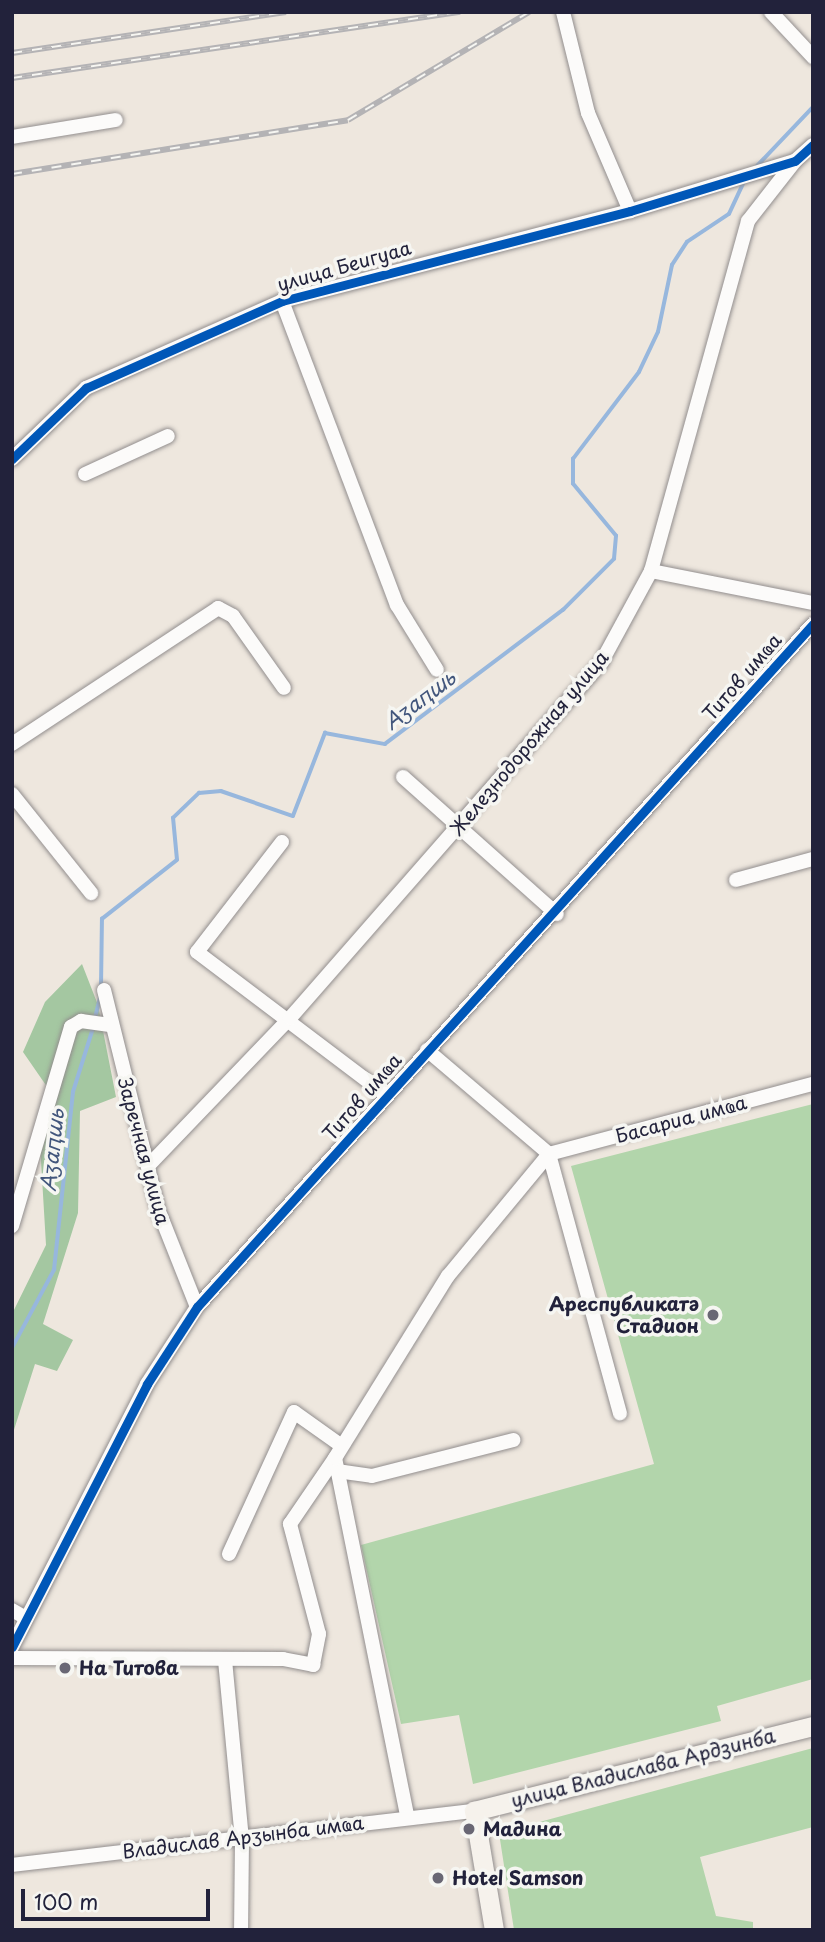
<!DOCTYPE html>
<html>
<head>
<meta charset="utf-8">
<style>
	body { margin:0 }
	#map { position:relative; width:825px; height:1942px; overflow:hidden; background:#eee7de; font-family:"Playpen Sans",sans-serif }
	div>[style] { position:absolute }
	.green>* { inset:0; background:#b2d5ab }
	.forest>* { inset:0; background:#a4c7a1 }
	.stream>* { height:3.5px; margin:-1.75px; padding:0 1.75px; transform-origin:1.75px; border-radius:1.75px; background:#97b7dd }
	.roads { filter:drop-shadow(0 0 2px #928e8e) drop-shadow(0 0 2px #928e8e) }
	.minor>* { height:14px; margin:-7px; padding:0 7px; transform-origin:7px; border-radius:7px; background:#fcfbfa }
	.secondary>* { height:19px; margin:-9.5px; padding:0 9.5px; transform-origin:9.5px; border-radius:9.5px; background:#f6f2ec }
	.rail>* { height:6px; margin-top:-3px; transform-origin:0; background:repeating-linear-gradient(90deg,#f6f6f2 0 10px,#b4b3b5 0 20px); box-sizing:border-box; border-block:2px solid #b4b3b5 }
	.cycleway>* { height:9px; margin:-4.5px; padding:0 4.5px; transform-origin:4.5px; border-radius:4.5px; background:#0057b8 }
	.dots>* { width:19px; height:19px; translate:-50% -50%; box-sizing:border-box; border:4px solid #f6f6f2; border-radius:50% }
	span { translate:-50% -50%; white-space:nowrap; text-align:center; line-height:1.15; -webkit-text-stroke:7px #f6f6f2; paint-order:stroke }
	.street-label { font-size:19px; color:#22223b }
	.poi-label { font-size:19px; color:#22223b; font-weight:700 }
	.right { translate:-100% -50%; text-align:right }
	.left { translate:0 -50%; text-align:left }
	.water-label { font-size:21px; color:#42567c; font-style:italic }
	.frame { position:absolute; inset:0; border:14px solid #22223b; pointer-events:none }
	.scale { position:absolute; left:21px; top:1889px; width:189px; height:32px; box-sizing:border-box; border:4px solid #22223b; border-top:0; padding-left:9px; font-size:21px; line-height:24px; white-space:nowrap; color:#22223b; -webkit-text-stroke:5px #f6f6f2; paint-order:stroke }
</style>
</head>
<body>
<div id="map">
	<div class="green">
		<i style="clip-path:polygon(813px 1104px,813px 1679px,717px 1706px,721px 1721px,473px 1784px,459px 1715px,401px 1724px,361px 1545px,654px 1464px,571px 1166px)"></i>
		<i style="clip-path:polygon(813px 1748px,813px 1827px,700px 1857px,716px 1916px,753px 1922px,753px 1930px,514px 1930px,499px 1833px)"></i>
	</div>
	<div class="forest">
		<i style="clip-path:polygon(82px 964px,98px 1005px,116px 1097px,80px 1111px,78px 1213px,43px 1324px,73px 1340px,57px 1371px,35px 1364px,12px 1436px,12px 1314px,46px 1245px,40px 1144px,52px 1094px,23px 1052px,45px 1002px)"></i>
	</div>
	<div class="stream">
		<i style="left:757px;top:166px;width:81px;rotate:-46.5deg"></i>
		<i style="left:101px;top:987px;width:68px;rotate:-89.2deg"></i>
		<i style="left:102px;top:919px;width:95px;rotate:-38.2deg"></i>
		<i style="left:177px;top:860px;width:42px;rotate:-95.4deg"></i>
		<i style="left:173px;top:818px;width:36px;rotate:-44deg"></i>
		<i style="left:199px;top:793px;width:22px;rotate:-5deg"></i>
		<i style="left:221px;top:791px;width:76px;rotate:19.1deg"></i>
		<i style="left:293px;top:816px;width:89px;rotate:-68.9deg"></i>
		<i style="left:325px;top:733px;width:61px;rotate:10.4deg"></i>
		<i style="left:385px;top:744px;width:223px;rotate:-37deg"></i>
		<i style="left:563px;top:610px;width:72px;rotate:-45deg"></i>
		<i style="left:614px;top:559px;width:23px;rotate:-85deg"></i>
		<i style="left:616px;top:536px;width:67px;rotate:-129.6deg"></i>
		<i style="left:573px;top:484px;width:25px;rotate:-90deg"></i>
		<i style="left:573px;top:459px;width:109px;rotate:-52.8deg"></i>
		<i style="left:639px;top:372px;width:44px;rotate:-64.6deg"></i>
		<i style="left:658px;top:332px;width:68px;rotate:-78.2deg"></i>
		<i style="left:672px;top:265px;width:27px;rotate:-57deg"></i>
		<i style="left:687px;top:242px;width:50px;rotate:-33.7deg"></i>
		<i style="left:729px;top:214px;width:38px;rotate:-65deg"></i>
		<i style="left:95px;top:1018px;width:21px;rotate:-76deg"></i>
		<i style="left:12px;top:1348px;width:89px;rotate:-61.7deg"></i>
		<i style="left:54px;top:1270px;width:179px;rotate:-83.9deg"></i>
		<i style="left:73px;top:1092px;width:70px;rotate:-72.6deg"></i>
	</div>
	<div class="roads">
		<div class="minor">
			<i style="left:563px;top:12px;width:104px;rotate:76.1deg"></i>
			<i style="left:588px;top:113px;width:107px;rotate:66.8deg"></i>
			<i style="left:771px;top:12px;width:62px;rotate:47deg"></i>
			<i style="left:12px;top:137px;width:105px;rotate:-9.3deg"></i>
			<i style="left:282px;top:301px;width:325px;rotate:69.3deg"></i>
			<i style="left:397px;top:605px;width:76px;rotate:58.4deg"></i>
			<i style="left:12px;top:459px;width:103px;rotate:-43.8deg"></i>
			<i style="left:86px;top:388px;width:214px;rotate:-23.9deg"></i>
			<i style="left:282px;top:301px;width:359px;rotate:-14.5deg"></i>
			<i style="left:630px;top:211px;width:172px;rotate:-16.9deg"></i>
			<i style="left:795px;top:161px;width:24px;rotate:-42deg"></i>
			<i style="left:85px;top:474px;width:91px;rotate:-24.6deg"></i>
			<i style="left:651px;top:571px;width:165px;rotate:11.2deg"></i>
			<i style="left:12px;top:744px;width:247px;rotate:-33.4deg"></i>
			<i style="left:218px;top:608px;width:17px;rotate:28deg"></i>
			<i style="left:233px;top:616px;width:88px;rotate:54.7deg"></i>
			<i style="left:403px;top:777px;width:206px;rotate:41.7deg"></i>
			<i style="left:12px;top:794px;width:127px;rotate:51.4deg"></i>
			<i style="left:282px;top:842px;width:139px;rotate:127.7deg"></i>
			<i style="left:197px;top:952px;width:237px;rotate:37.1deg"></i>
			<i style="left:736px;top:880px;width:80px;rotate:-15.3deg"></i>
			<i style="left:104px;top:990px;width:226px;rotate:76.1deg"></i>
			<i style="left:158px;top:1209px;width:105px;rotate:68.3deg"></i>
			<i style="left:427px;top:1050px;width:160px;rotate:40.4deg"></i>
			<i style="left:549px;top:1154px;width:269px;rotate:74.7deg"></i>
			<i style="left:549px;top:1154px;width:273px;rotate:-14.9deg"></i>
			<i style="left:149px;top:1165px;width:204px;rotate:-46.2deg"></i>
			<i style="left:290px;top:1018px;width:472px;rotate:-48.8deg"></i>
			<i style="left:601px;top:663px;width:105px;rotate:-61.5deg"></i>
			<i style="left:651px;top:571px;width:363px;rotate:-74.5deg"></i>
			<i style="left:748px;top:221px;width:76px;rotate:-51.9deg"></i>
			<i style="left:12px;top:1226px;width:208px;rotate:-73.5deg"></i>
			<i style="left:71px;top:1027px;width:12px;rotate:-31deg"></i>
			<i style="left:81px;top:1021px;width:29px;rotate:8deg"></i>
			<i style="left:337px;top:1471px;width:35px;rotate:8deg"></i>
			<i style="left:372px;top:1476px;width:146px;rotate:-14.3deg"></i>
			<i style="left:229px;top:1554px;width:156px;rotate:-65.4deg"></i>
			<i style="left:294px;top:1412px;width:55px;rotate:35.4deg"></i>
			<i style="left:12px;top:1610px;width:16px;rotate:30deg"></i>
			<i style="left:12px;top:1647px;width:296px;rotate:-62.8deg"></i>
			<i style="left:147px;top:1384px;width:92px;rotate:-57deg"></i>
			<i style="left:197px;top:1307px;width:920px;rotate:-47.95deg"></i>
			<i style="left:12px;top:1658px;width:271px;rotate:0.2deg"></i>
			<i style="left:283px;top:1659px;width:31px;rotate:11deg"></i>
			<i style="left:313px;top:1665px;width:32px;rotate:-79deg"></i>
			<i style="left:319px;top:1634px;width:114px;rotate:-104.8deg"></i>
			<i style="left:290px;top:1524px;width:80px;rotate:-55.7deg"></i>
			<i style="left:225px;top:1660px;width:181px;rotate:84.6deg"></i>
			<i style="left:242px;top:1840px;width:90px;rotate:90.6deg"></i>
			<i style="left:407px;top:1815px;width:364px;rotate:-101.4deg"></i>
			<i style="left:335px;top:1458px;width:214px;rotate:-58.2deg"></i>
			<i style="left:448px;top:1276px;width:158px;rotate:-50.4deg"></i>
			<i style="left:12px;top:1865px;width:465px;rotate:-6.7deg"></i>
		</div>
		<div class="secondary">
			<i style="left:494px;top:1930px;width:121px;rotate:-99.5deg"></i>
			<i style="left:474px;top:1811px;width:349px;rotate:-14.1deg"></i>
		</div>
	</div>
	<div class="rail">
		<i style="left:12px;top:53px;width:277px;rotate:-8.5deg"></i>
		<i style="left:12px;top:78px;width:453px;rotate:-8.4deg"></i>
		<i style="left:12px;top:174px;width:340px;rotate:-9.1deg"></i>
		<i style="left:348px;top:120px;width:211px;rotate:-30.8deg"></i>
	</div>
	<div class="cycleway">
		<i style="left:12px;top:459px;width:103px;rotate:-43.8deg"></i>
		<i style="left:86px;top:388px;width:214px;rotate:-23.9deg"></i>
		<i style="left:282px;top:301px;width:359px;rotate:-14.5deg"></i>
		<i style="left:630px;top:211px;width:172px;rotate:-16.9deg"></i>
		<i style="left:795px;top:161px;width:24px;rotate:-42deg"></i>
		<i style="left:12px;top:1647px;width:296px;rotate:-62.8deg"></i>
		<i style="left:147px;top:1384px;width:92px;rotate:-57deg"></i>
		<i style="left:197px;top:1307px;width:920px;rotate:-47.95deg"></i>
	</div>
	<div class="dots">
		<i style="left:713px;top:1315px;background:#696774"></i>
		<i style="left:65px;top:1668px;background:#696774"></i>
		<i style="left:469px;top:1829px;background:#696774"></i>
		<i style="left:438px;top:1878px;background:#696774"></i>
	</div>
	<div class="street-label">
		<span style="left:344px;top:266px;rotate:-16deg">улица Беигуаа</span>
		<span style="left:742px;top:677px;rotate:-49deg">Титов имҩа</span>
		<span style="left:529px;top:743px;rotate:-50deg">Железнодорожная улица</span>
		<span style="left:362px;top:1097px;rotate:-49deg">Титов имҩа</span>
		<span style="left:681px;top:1119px;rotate:-15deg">Басариа имҩа</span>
		<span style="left:144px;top:1151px;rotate:75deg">Заречная улица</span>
		<span style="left:643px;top:1768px;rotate:-14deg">улица Владислава Ардзинба</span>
		<span style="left:243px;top:1837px;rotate:-7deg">Владислав Арӡынба имҩа</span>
	</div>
	<div class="poi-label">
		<span class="right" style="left:699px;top:1315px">Ареспубликатә<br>Стадион</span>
		<span class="left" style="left:79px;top:1668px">На Титова</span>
		<span class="left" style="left:483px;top:1829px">Мадина</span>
		<span class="left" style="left:452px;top:1878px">Hotel Samson</span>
	</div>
	<div class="water-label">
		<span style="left:419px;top:699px;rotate:-37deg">Аӡаԥшь</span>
		<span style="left:51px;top:1150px;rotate:-84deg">Аӡаԥшь</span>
	</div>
	<div class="frame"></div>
	<div class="scale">100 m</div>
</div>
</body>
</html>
